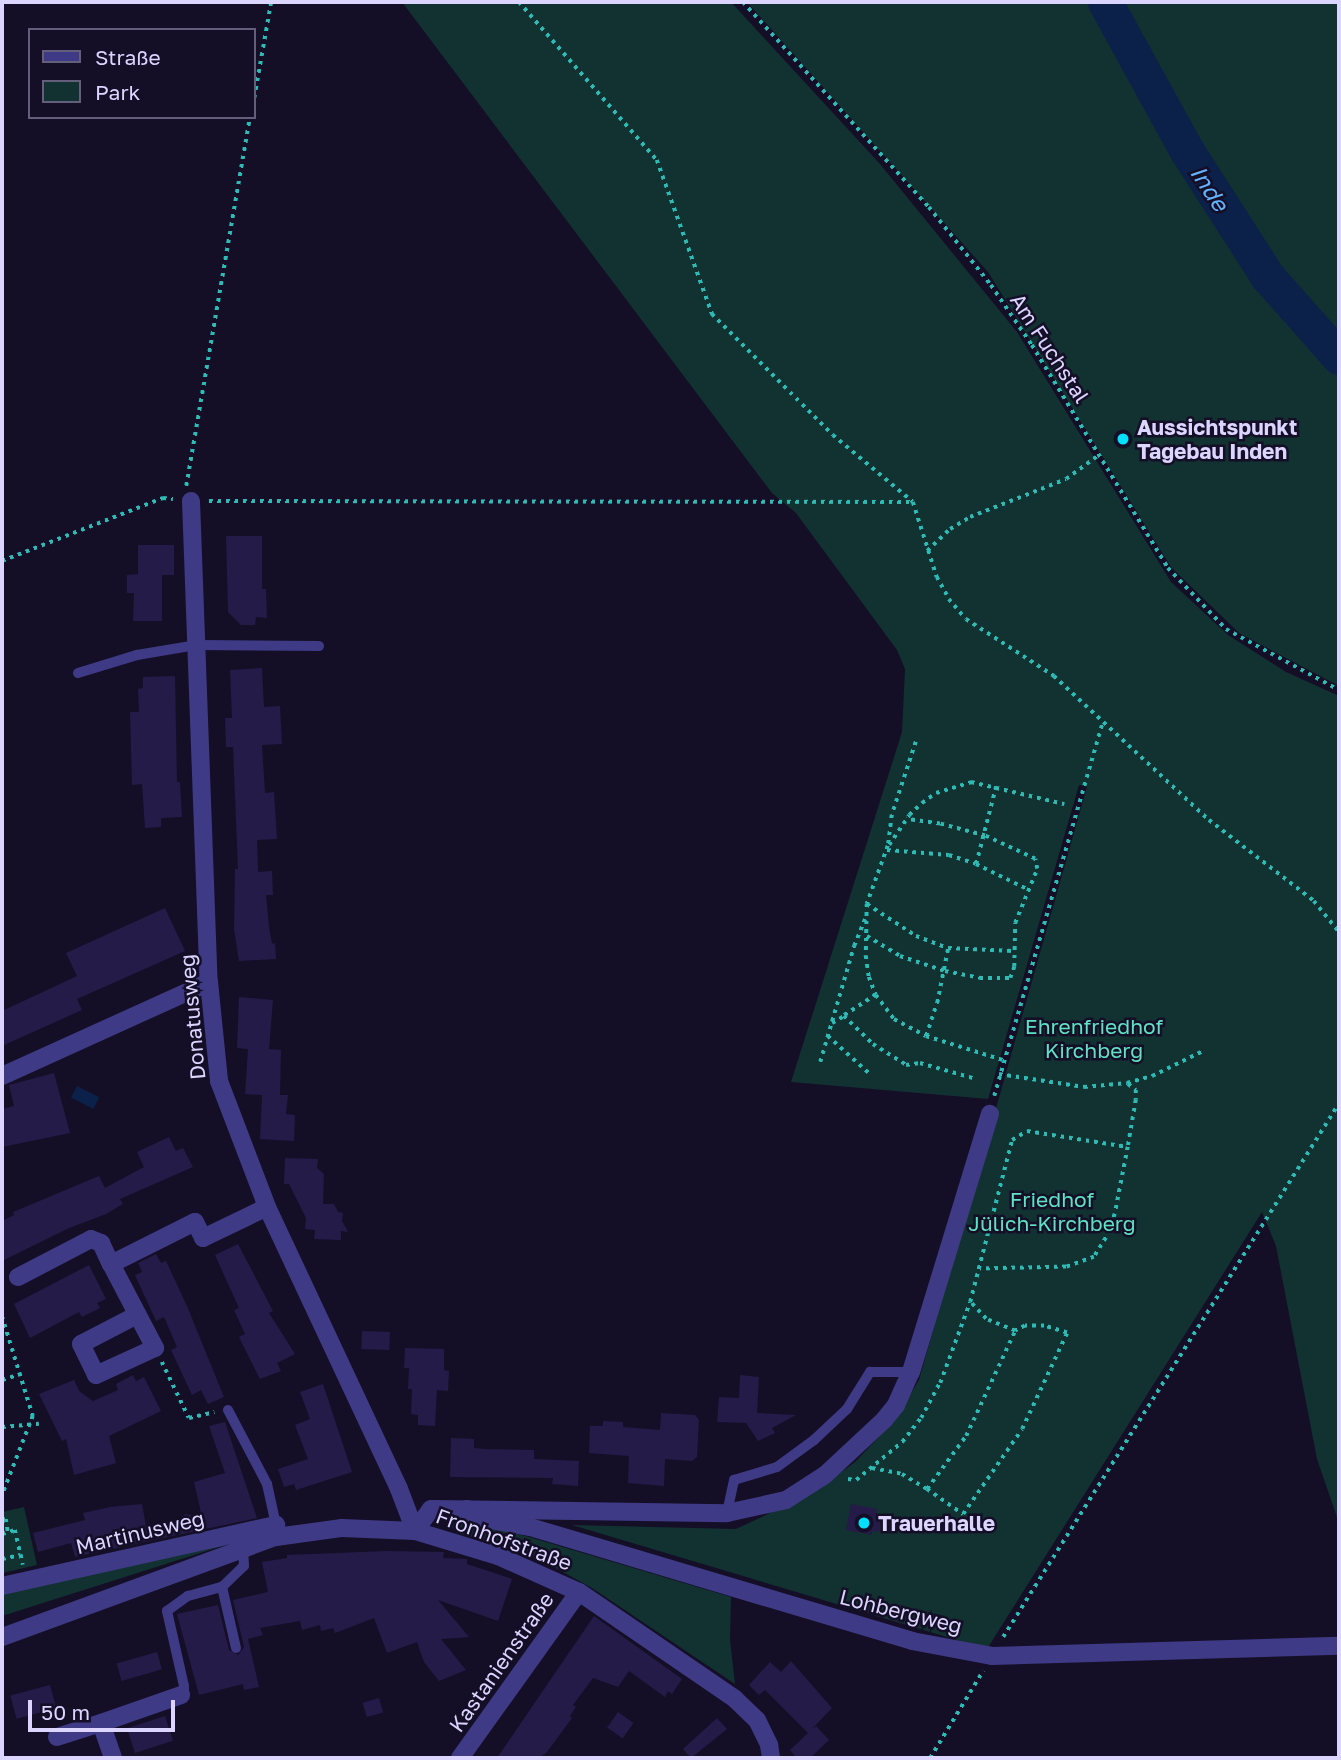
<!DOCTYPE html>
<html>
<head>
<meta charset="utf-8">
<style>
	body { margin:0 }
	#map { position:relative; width:1341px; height:1760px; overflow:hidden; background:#140f27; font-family:"Golos Text",sans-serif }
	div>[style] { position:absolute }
	.green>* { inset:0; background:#123131 }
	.water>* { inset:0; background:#0c2149; transform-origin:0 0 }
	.river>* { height:35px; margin:-17.5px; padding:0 17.5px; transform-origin:17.5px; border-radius:17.5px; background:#0c2149 }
	.building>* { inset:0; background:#251b48; transform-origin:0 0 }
	.path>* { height:3.5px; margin-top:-1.75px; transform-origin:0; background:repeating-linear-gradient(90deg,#2ebab5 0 3.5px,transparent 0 8.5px) }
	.lane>* { height:10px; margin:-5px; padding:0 5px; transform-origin:5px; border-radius:5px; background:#3f3a86 }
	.street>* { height:18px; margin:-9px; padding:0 9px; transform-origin:9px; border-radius:9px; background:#3f3a86 }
	.dots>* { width:19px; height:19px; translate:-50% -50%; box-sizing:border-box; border:4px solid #140f27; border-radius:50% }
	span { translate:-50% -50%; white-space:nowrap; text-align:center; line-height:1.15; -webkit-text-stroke:5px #140f27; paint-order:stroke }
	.street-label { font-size:21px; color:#dbd5ff }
	.poi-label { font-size:21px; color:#dbd5ff; font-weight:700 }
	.left { translate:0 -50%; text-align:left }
	.park-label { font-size:21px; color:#5fe1c4 }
	.water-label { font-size:23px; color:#63b3ff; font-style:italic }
	.frame { position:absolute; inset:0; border:4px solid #dbd5ff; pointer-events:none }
	.legend { position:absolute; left:28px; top:28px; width:228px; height:91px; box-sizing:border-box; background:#140f27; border:2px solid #645e7d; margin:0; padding:9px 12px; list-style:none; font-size:21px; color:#dbd5ff }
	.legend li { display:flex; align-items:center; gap:14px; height:35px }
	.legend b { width:35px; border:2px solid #645e7d }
	.scale { position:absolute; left:28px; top:1700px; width:147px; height:32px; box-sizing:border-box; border:4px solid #dbd5ff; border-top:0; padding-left:9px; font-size:21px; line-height:24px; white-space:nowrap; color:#dbd5ff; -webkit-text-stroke:5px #140f27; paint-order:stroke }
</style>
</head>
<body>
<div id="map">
	<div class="green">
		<i style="clip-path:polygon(402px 2px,731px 2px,880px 164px,1017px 332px,1171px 582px,1228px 635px,1286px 672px,1339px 696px,1339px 1523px,1317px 1459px,1276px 1246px,1262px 1212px,987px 1649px,572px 1525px,736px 1529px,813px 1493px,855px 1462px,895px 1420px,919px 1380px,1087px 787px,1079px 785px,988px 1099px,791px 1082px,902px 732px,905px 669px,897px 650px,796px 513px,772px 493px)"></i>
		<i style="clip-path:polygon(747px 2px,1339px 2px,1339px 686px,1239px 633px,1171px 567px,988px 272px)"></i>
		<i style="clip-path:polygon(24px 1507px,37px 1565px,2px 1573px,2px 1512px)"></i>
		<i style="clip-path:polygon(454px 1522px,468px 1522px,529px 1537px,731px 1597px,730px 1640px,735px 1684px,592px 1588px,530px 1554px,457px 1533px,452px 1527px)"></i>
		<i style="clip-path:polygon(238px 1541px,2px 1616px,2px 1592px)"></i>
	</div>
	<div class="water">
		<i style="left:77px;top:1086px;width:25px;height:13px;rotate:27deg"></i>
	</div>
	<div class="river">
		<i style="left:1105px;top:2px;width:170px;rotate:61.2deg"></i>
		<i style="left:1187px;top:151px;width:150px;rotate:57.3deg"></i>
		<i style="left:1268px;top:277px;width:107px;rotate:48.4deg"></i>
	</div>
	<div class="building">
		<i style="clip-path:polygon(226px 536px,262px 536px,262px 589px,266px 589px,267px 618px,256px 617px,255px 625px,241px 625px,228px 612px)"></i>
		<i style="clip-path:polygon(138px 545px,174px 545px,174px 575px,162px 575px,162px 621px,133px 621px,134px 593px,127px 593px,127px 575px,138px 574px)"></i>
		<i style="clip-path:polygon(262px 668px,264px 707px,280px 706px,282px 744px,262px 745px,265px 793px,274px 792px,277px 839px,257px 840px,258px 872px,272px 871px,273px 895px,266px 895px,269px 927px,272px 944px,275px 943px,276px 959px,239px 961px,234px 929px,235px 869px,238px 869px,233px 747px,226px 747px,225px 718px,232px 718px,230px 670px)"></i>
		<i style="clip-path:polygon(175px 676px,177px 782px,180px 782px,182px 817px,161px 818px,161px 827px,145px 828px,142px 784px,132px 785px,130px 712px,139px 712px,138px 689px,143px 688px,143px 677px)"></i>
		<i style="clip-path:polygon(165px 908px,185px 951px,77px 999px,82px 1010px,2px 1046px,2px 1011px,77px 976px,66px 953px)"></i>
		<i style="clip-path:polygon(239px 997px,273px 1000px,269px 1049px,281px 1050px,280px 1095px,288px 1095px,286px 1114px,295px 1115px,294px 1141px,260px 1139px,262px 1095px,245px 1094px,248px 1049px,237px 1048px)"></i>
		<i style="clip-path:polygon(54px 1073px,70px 1133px,2px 1147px,2px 1109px,14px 1106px,9px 1085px)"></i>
		<i style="clip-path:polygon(169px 1137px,176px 1151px,183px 1148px,193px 1167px,120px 1199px,123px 1204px,106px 1214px,69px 1228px,2px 1261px,2px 1221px,14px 1215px,13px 1212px,99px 1176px,105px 1188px,144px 1167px,137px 1152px)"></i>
		<i style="clip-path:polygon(285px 1158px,318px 1159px,317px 1168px,324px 1174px,323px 1204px,334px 1204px,338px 1212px,343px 1213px,342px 1221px,348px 1232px,341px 1231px,341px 1240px,314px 1239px,315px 1230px,305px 1229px,306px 1218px,289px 1184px,284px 1184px)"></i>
		<i style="clip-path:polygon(238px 1244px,273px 1311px,269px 1313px,295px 1354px,277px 1363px,281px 1371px,260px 1379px,239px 1337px,245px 1334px,234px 1310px,239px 1308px,215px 1255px)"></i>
		<i style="clip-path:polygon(156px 1254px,161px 1263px,166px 1261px,187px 1306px,224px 1397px,208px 1404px,201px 1390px,192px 1395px,171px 1350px,177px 1347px,164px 1317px,156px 1321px,135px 1275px,142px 1272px,138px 1263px)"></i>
		<i style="clip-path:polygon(89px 1265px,106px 1299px,97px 1303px,100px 1308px,82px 1317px,79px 1312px,30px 1338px,14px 1304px)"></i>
		<i style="left:362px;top:1331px;width:28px;height:18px;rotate:2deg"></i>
		<i style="clip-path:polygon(405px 1348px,444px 1349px,444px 1370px,449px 1371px,448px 1391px,437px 1390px,435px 1426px,418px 1425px,418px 1415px,411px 1414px,412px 1389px,408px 1389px,409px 1368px,404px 1368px)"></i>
		<i style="clip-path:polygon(133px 1375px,136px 1381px,144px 1377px,161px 1411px,109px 1436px,116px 1463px,74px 1475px,66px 1439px,62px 1441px,39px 1394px,74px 1380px,79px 1391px,93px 1401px,118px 1390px,116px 1384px)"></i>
		<i style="clip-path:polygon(740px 1375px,759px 1377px,757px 1413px,796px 1415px,772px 1428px,775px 1433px,758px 1441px,746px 1423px,717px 1422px,719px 1397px,739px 1398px)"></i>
		<i style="clip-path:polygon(323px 1384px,352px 1472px,296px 1490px,294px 1484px,284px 1487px,278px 1469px,308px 1459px,295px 1425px,310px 1419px,300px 1392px)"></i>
		<i style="clip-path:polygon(661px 1413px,695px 1415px,699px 1420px,697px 1457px,692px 1461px,665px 1459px,664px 1486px,628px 1483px,629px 1456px,589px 1453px,590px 1426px,603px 1426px,603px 1421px,623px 1422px,623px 1427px,660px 1430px)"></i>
		<i style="clip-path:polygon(225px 1422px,257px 1518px,75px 1557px,71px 1543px,38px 1552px,33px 1533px,85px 1520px,83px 1513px,110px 1507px,142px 1504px,146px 1526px,185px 1518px,184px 1514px,202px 1517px,194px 1482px,225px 1473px,209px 1426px)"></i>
		<i style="clip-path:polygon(451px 1438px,474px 1439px,474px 1448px,484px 1449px,534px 1450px,534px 1459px,579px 1461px,578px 1486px,552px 1484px,553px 1478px,450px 1477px)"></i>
		<i style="clip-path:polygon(851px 1504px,877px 1509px,876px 1514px,882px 1516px,879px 1532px,872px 1531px,872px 1535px,846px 1530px)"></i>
		<i style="clip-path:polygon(386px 1551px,444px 1552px,443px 1558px,467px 1559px,467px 1564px,512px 1579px,498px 1621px,438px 1600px,469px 1637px,441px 1639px,466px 1670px,439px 1681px,424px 1662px,417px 1642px,387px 1653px,374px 1618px,335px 1633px,333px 1628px,321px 1631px,320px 1625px,302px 1630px,300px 1621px,260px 1628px,263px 1635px,248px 1639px,259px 1687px,244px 1690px,243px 1684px,199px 1695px,177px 1614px,218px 1605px,229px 1650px,238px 1655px,244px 1647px,233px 1600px,268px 1592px,262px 1562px,287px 1558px,287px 1555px)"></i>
		<i style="clip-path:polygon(594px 1616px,682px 1679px,672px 1694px,668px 1691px,665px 1697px,629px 1671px,618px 1687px,593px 1678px,573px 1705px,576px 1707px,570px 1716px,572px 1718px,547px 1752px,539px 1758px,497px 1758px)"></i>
		<i style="left:157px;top:1652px;width:18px;height:42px;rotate:74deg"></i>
		<i style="clip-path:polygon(791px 1661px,832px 1708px,812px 1729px,816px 1726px,829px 1740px,810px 1758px,797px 1758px,790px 1750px,808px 1733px,765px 1690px,759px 1695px,749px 1685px,770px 1662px,781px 1672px)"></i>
		<i style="left:50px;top:1685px;width:24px;height:41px;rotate:75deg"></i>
		<i style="left:379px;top:1698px;width:15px;height:17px;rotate:74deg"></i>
		<i style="left:618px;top:1712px;width:19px;height:19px;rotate:35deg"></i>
		<i style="left:165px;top:1716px;width:26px;height:40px;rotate:72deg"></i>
		<i style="clip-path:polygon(717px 1718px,727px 1729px,691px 1758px,683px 1749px)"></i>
	</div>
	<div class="path">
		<i style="left:519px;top:2px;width:210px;rotate:48.9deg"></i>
		<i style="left:657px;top:160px;width:164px;rotate:70.3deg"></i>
		<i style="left:712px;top:314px;width:171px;rotate:45deg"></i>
		<i style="left:833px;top:435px;width:104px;rotate:39.9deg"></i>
		<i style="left:913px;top:502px;width:79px;rotate:72.3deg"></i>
		<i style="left:937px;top:577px;width:25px;rotate:61deg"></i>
		<i style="left:949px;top:599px;width:26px;rotate:50deg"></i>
		<i style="left:966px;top:619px;width:105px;rotate:32.9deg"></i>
		<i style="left:1054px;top:676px;width:212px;rotate:42.9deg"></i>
		<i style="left:1209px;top:820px;width:133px;rotate:37.6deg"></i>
		<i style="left:1314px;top:901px;width:40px;rotate:51deg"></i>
		<i style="left:743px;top:2px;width:277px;rotate:47.8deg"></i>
		<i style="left:929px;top:207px;width:100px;rotate:51.5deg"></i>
		<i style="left:991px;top:285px;width:73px;rotate:55.7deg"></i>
		<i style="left:1032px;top:345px;width:261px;rotate:58.6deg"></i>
		<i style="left:1168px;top:568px;width:84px;rotate:46.4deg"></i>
		<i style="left:1226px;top:629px;width:128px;rotate:28.4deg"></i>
		<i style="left:254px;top:98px;width:97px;rotate:-80deg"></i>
		<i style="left:186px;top:486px;width:375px;rotate:-80.2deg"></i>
		<i style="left:209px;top:501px;width:702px;rotate:0.08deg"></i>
		<i style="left:927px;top:551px;width:32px;rotate:-44deg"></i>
		<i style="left:950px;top:529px;width:23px;rotate:-31deg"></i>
		<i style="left:970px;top:517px;width:103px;rotate:-21.6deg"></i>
		<i style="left:1066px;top:479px;width:42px;rotate:-36.3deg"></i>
		<i style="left:2px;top:561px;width:173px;rotate:-21.4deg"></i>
		<i style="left:163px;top:498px;width:10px;rotate:6deg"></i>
		<i style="left:916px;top:742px;width:77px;rotate:108.2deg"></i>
		<i style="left:892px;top:815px;width:31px;rotate:97deg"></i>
		<i style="left:888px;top:846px;width:62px;rotate:109.9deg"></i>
		<i style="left:867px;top:904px;width:52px;rotate:91.1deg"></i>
		<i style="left:866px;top:956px;width:21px;rotate:82deg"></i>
		<i style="left:869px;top:977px;width:19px;rotate:69deg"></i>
		<i style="left:876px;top:995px;width:30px;rotate:53deg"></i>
		<i style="left:894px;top:1019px;width:36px;rotate:28deg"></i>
		<i style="left:926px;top:1036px;width:81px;rotate:17.3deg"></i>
		<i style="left:889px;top:845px;width:36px;rotate:-56deg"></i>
		<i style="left:909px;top:815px;width:18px;rotate:-43deg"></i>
		<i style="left:922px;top:803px;width:17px;rotate:-36deg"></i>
		<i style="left:936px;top:793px;width:37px;rotate:-17deg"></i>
		<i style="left:971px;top:782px;width:96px;rotate:13.3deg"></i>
		<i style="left:887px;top:850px;width:62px;rotate:4.6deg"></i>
		<i style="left:949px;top:855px;width:28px;rotate:18deg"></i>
		<i style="left:976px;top:864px;width:57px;rotate:26.1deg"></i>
		<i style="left:976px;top:864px;width:81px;rotate:-75.6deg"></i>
		<i style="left:867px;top:904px;width:59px;rotate:33.1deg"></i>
		<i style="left:916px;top:936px;width:34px;rotate:21deg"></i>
		<i style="left:948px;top:948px;width:65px;rotate:2.6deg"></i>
		<i style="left:867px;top:936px;width:39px;rotate:31deg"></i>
		<i style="left:900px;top:956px;width:47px;rotate:18.4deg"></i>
		<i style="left:945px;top:971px;width:36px;rotate:11deg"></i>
		<i style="left:980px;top:978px;width:30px"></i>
		<i style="left:1010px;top:978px;width:12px;rotate:-70deg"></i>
		<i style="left:1014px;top:967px;width:44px;rotate:-88.7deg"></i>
		<i style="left:1015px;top:923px;width:58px;rotate:-67.8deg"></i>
		<i style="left:1037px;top:869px;width:10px;rotate:-101deg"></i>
		<i style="left:1035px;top:859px;width:55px;rotate:-155.3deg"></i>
		<i style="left:985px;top:836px;width:47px;rotate:-165.1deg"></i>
		<i style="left:940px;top:824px;width:34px;rotate:-172deg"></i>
		<i style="left:876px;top:995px;width:38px;rotate:147deg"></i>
		<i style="left:844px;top:1016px;width:40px;rotate:44deg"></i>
		<i style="left:873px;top:1044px;width:39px;rotate:32deg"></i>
		<i style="left:906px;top:1065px;width:14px;rotate:-8deg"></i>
		<i style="left:920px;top:1063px;width:58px;rotate:15.9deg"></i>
		<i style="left:832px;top:1023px;width:14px;rotate:-30deg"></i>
		<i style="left:828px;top:1036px;width:57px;rotate:42.1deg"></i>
		<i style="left:926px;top:1036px;width:35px;rotate:-72deg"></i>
		<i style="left:937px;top:1003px;width:56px;rotate:-78.7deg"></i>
		<i style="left:820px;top:1062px;width:121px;rotate:-73.7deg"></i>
		<i style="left:854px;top:946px;width:29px;rotate:-68deg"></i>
		<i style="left:999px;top:1074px;width:86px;rotate:8.7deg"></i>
		<i style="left:1084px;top:1087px;width:43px;rotate:-5.3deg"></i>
		<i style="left:1127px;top:1083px;width:26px;rotate:-16deg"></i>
		<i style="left:1152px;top:1076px;width:57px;rotate:-26.1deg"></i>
		<i style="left:1128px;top:1084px;width:10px;rotate:37deg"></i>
		<i style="left:1136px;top:1090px;width:10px;rotate:90deg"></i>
		<i style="left:1136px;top:1100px;width:48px;rotate:99.7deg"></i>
		<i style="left:994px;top:1096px;width:390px;rotate:-73.8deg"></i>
		<i style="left:2px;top:1316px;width:105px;rotate:72.8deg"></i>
		<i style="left:33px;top:1416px;width:86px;rotate:111.2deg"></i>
		<i style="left:162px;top:1362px;width:62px;rotate:64.3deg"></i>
		<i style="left:189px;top:1418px;width:26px;rotate:-13deg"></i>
		<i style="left:2px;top:1380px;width:20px;rotate:-18deg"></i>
		<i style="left:2px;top:1427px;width:37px;rotate:-5deg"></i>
		<i style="left:872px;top:1468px;width:31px;rotate:11deg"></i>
		<i style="left:902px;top:1474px;width:29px;rotate:31deg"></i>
		<i style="left:927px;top:1489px;width:66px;rotate:-53.7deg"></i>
		<i style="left:966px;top:1436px;width:116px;rotate:-65deg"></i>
		<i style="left:1015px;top:1331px;width:31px;rotate:-158deg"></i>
		<i style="left:986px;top:1319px;width:23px;rotate:-133deg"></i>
		<i style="left:848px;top:1479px;width:8px;rotate:7deg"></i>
		<i style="left:856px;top:1480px;width:60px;rotate:-39.6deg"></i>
		<i style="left:902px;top:1442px;width:31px;rotate:-52deg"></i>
		<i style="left:921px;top:1418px;width:40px;rotate:-62deg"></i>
		<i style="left:940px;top:1383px;width:86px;rotate:-69.7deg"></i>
		<i style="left:970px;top:1302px;width:167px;rotate:-75.5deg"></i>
		<i style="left:1012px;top:1140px;width:17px;rotate:-31deg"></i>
		<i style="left:1027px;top:1131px;width:102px;rotate:9deg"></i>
		<i style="left:1128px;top:1147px;width:68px;rotate:101deg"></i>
		<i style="left:1115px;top:1214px;width:26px;rotate:111deg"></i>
		<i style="left:1106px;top:1238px;width:22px;rotate:122deg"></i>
		<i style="left:1094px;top:1257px;width:30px;rotate:160deg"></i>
		<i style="left:1066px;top:1267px;width:86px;rotate:178.7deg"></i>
		<i style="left:927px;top:1489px;width:44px;rotate:34.8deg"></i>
		<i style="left:963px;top:1514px;width:103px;rotate:-55.2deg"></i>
		<i style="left:1022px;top:1429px;width:106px;rotate:-64.9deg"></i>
		<i style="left:1067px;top:1333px;width:24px;rotate:-163deg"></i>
		<i style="left:1044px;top:1326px;width:19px;rotate:180deg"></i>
		<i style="left:1025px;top:1326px;width:11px;rotate:153deg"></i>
		<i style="left:2px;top:1520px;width:4px;rotate:-14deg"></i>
		<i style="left:6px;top:1519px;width:13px;rotate:81deg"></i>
		<i style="left:2px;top:1534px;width:14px;rotate:-17deg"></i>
		<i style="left:15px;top:1530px;width:26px;rotate:77deg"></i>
		<i style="left:2px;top:1559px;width:19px;rotate:-12deg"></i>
		<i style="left:21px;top:1555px;width:10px;rotate:79deg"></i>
		<i style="left:1003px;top:1637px;width:631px;rotate:-57.82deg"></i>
		<i style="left:930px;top:1758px;width:102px;rotate:-58.7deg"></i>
	</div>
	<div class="lane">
		<i style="left:78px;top:673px;width:62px;rotate:-17deg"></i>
		<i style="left:137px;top:655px;width:61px;rotate:-9.5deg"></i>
		<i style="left:197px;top:645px;width:122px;rotate:0.5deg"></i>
		<i style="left:228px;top:1410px;width:84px;rotate:62.2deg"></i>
		<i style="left:267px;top:1484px;width:42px;rotate:77.6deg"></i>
		<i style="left:727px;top:1513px;width:34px;rotate:-78deg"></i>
		<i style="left:734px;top:1480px;width:45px;rotate:-16.8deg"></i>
		<i style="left:777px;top:1467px;width:46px;rotate:-36.1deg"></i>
		<i style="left:814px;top:1440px;width:45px;rotate:-43.2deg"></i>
		<i style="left:847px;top:1409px;width:44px;rotate:-58.1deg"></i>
		<i style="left:870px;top:1372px;width:41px"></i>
		<i style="left:236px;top:1648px;width:63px;rotate:-102.9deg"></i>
		<i style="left:222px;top:1587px;width:30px;rotate:-44deg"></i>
		<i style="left:244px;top:1566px;width:17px;rotate:-93deg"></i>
		<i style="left:181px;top:1695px;width:4px;rotate:-34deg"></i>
		<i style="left:184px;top:1693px;width:7px;rotate:-90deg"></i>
		<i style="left:184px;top:1686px;width:77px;rotate:-102.8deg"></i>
		<i style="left:167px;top:1611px;width:26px;rotate:-36deg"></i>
		<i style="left:188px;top:1596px;width:35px;rotate:-15deg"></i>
	</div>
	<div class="street">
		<i style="left:191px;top:501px;width:481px;rotate:87.9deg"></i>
		<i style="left:209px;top:982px;width:100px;rotate:84.2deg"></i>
		<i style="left:219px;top:1081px;width:135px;rotate:69.1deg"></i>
		<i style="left:267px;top:1207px;width:311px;rotate:64.9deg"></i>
		<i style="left:399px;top:1489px;width:45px;rotate:69.1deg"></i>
		<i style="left:2px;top:1076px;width:227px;rotate:-24.4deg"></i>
		<i style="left:18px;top:1277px;width:82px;rotate:-27.5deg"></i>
		<i style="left:91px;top:1239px;width:11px;rotate:22deg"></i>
		<i style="left:101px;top:1243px;width:23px;rotate:65deg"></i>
		<i style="left:137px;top:1315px;width:63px;rotate:152.6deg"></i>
		<i style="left:81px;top:1344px;width:34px;rotate:64deg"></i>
		<i style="left:96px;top:1375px;width:65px;rotate:-24.6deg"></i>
		<i style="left:155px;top:1348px;width:95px;rotate:-117.6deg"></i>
		<i style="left:111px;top:1264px;width:94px;rotate:-26.6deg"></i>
		<i style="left:195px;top:1222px;width:18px;rotate:63deg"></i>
		<i style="left:203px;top:1238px;width:71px;rotate:-25.8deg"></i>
		<i style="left:467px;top:1509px;width:15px;rotate:37deg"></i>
		<i style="left:479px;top:1518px;width:52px;rotate:10deg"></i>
		<i style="left:530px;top:1527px;width:399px;rotate:16.6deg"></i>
		<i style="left:912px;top:1641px;width:81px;rotate:10.6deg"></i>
		<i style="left:992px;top:1656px;width:347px;rotate:-1.7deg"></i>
		<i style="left:415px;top:1531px;width:27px;rotate:-54deg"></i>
		<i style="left:431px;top:1509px;width:296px;rotate:0.8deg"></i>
		<i style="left:727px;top:1513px;width:60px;rotate:-12.4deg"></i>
		<i style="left:786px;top:1500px;width:46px;rotate:-32.7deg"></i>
		<i style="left:825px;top:1475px;width:81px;rotate:-43deg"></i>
		<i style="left:884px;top:1420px;width:19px;rotate:-51deg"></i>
		<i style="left:896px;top:1405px;width:36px;rotate:-66deg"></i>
		<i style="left:911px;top:1372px;width:270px;rotate:-73deg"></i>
		<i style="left:2px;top:1586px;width:281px;rotate:-12.6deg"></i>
		<i style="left:276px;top:1525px;width:12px;rotate:90deg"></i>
		<i style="left:2px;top:1637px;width:292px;rotate:-20.1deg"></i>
		<i style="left:276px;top:1537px;width:67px;rotate:-7.8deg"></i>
		<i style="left:342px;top:1528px;width:73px;rotate:2.4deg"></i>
		<i style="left:415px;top:1531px;width:87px;rotate:16.8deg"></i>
		<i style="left:498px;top:1556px;width:89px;rotate:24deg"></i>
		<i style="left:579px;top:1592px;width:189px;rotate:34.4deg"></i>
		<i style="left:735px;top:1699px;width:30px;rotate:44deg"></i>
		<i style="left:757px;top:1720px;width:28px;rotate:64deg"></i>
		<i style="left:769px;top:1745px;width:13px;rotate:81deg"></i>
		<i style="left:101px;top:1723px;width:85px;rotate:-19.3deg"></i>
		<i style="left:57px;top:1737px;width:46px;rotate:-17.7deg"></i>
		<i style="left:101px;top:1723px;width:37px;rotate:71deg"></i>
		<i style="left:460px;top:1758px;width:204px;rotate:-54.4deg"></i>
	</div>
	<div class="dots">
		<i style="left:1123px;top:439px;background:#01dfff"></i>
		<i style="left:864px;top:1523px;background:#01dfff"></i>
	</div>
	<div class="street-label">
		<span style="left:1050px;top:348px;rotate:57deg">Am Fuchstal</span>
		<span style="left:192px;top:1017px;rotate:-95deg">Donatusweg</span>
		<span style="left:140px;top:1532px;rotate:-13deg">Martinusweg</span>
		<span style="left:504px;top:1539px;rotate:20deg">Fronhofstraße</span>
		<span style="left:901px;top:1611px;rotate:14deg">Lohbergweg</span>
		<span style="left:501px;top:1662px;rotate:-55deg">Kastanienstraße</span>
	</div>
	<div class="poi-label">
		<span class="left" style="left:1137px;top:439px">Aussichtspunkt<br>Tagebau Inden</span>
		<span class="left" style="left:878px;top:1523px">Trauerhalle</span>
	</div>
	<div class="park-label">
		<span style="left:1094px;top:1038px">Ehrenfriedhof<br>Kirchberg</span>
		<span style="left:1052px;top:1211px">Friedhof<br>Jülich-Kirchberg</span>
	</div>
	<div class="water-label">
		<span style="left:1210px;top:188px;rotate:57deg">Inde</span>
	</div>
	<div class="frame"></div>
	<ul class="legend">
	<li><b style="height:9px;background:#3f3a86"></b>Straße</li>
	<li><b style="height:19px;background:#123131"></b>Park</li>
	</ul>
	<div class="scale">50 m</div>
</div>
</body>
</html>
